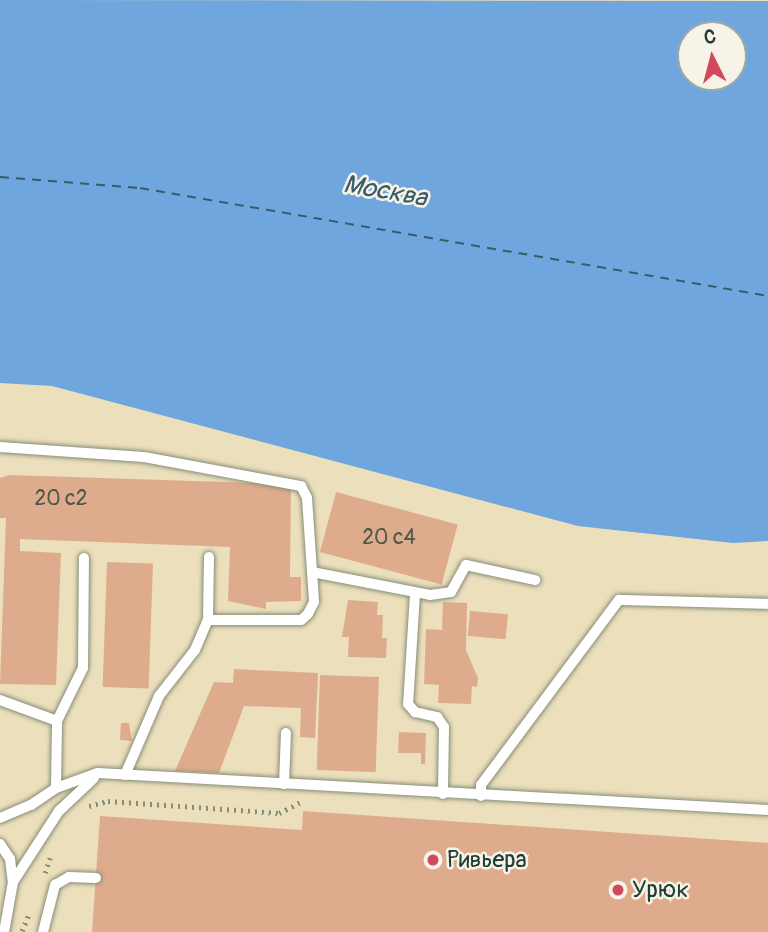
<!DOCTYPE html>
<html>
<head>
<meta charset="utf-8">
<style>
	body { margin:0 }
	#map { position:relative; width:768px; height:932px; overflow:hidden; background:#ecdfbc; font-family:Pangolin,sans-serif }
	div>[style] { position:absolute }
	.water>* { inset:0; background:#6ea6dd }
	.ferry>* { height:2px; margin-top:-1px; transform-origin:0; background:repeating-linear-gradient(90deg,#375c67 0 9px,transparent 0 16px) }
	.building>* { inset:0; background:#deac8d; transform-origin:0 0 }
	.path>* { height:4.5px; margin-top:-2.25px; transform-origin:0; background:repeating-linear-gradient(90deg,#868e78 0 2px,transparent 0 7px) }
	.roads { filter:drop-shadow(0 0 2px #868e78) drop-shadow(0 0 2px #868e78) }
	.lane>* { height:10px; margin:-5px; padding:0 5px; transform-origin:5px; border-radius:5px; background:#fff }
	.dots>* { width:19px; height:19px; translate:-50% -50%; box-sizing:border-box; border:4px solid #f7f3e8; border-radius:50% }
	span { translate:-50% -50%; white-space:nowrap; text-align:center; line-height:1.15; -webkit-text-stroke:5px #f7f3e8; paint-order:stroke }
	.number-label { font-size:21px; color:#4f594a }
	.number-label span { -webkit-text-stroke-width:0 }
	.poi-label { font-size:24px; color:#1f3d34 }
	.left { translate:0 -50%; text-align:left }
	.water-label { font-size:26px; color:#375c67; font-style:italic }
	.north { position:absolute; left:677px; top:21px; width:70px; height:70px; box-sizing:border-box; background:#f7f3e8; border:2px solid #a1aaa0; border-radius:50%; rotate:354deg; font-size:19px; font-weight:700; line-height:28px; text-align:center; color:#1f3d34 }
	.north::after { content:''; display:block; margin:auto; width:24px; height:32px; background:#d1495b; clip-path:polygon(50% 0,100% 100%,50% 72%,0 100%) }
</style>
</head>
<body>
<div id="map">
	<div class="water">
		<i style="clip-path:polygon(evenodd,0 0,768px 1px,768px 541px,733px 543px,578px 526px,52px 386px,0 383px,0 0,691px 35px,733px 35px,733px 77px,691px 77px,691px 35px)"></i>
	</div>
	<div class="ferry">
		<i style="left:0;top:177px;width:140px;rotate:4.5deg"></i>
		<i style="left:140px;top:188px;width:637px;rotate:9.76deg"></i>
	</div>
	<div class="building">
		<i style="clip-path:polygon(9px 475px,291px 484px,290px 577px,301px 577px,301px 601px,266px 602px,266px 609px,228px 601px,230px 547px,20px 539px,20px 551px,61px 553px,56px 685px,0 684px,6px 518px,0 518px,0 478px)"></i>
		<i style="left:336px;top:492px;width:126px;height:62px;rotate:15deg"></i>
		<i style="left:107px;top:562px;width:46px;height:125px;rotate:2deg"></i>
		<i style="clip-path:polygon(348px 600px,378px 602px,377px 615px,383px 615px,382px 638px,387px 638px,386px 658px,348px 657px,349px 637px,342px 637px)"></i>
		<i style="clip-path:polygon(443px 602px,467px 603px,466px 650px,478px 678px,477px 687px,472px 686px,471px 704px,438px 703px,439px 685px,424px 684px,426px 629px,442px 630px)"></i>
		<i style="left:470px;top:611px;width:38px;height:25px;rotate:5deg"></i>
		<i style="clip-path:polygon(234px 669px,318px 673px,315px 738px,300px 737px,301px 708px,244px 706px,219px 773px,175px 771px,214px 682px,233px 683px)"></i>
		<i style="left:320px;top:675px;width:59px;height:95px;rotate:2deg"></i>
		<i style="clip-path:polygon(121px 723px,129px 723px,132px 741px,120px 740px)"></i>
		<i style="clip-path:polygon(399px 732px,426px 733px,425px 764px,421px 764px,421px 753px,398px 753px)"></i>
		<i style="clip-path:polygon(303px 811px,768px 843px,768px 932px,92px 932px,100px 816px,302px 830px)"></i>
	</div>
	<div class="path">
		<i style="left:89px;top:806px;width:20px;rotate:-15deg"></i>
		<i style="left:108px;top:801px;width:171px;rotate:4deg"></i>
		<i style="left:279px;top:813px;width:27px;rotate:-27deg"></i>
		<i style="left:45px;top:873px;width:19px;rotate:-72deg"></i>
		<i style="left:22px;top:931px;width:18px;rotate:-68deg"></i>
	</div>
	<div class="roads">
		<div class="lane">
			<i style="left:0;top:447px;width:144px;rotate:4deg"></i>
			<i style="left:144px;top:457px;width:160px;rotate:10.5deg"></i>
			<i style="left:301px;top:486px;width:13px;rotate:63deg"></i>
			<i style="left:307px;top:498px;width:104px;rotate:86.1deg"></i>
			<i style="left:314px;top:602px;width:13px;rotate:117deg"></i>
			<i style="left:308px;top:614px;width:9px;rotate:139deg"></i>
			<i style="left:301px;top:620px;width:93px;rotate:180deg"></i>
			<i style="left:312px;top:572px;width:120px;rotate:11deg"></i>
			<i style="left:430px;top:595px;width:21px;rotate:-8deg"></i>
			<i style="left:451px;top:592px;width:31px;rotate:-61deg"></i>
			<i style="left:466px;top:565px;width:71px;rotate:12.3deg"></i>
			<i style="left:415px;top:594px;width:110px;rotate:93.6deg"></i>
			<i style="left:408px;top:704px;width:11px;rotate:49deg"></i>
			<i style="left:415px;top:712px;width:23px;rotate:13deg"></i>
			<i style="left:437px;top:717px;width:12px;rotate:55deg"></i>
			<i style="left:444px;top:727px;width:67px;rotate:90.9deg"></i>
			<i style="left:0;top:700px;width:61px;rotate:20.2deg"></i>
			<i style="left:125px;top:775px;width:86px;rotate:-66.7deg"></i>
			<i style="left:159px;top:696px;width:58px;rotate:-52deg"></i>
			<i style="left:195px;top:650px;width:33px;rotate:-67deg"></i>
			<i style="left:208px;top:620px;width:63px;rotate:-89.1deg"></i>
			<i style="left:284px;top:784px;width:51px;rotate:-87.8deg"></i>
			<i style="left:56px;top:788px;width:67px;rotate:-89.1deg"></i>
			<i style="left:57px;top:721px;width:59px;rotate:-63.9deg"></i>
			<i style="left:83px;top:668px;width:110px;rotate:-89.5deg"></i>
			<i style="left:481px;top:796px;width:11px;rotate:-90deg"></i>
			<i style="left:481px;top:785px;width:231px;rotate:-53.3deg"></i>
			<i style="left:619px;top:600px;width:149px;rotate:1.5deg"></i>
			<i style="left:0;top:818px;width:34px;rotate:-23deg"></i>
			<i style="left:31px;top:805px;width:30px;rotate:-34deg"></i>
			<i style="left:56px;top:788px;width:45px;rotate:-19.7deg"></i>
			<i style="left:98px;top:773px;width:671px;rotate:3.16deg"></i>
			<i style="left:0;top:844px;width:18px;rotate:56deg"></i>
			<i style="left:10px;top:859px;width:23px;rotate:83deg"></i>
			<i style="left:13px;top:882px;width:51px;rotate:100.2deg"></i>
			<i style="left:13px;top:882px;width:85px;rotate:-57.1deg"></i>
			<i style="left:59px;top:811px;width:48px;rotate:-43.3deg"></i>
			<i style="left:43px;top:932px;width:49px;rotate:-75.7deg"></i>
			<i style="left:55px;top:885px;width:16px;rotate:-30deg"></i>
			<i style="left:69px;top:877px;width:27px;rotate:2deg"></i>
		</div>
	</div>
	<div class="dots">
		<i style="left:433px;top:860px;background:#d1495b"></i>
		<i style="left:618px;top:890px;background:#d1495b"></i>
	</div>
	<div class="number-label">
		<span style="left:61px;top:499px">20 с2</span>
		<span style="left:389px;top:538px">20 с4</span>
	</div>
	<div class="poi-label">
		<span class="left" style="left:447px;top:860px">Ривьера</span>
		<span class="left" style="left:632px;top:890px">Урюк</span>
	</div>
	<div class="water-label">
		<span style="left:385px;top:192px;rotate:10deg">Москва</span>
	</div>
	<div class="north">С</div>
</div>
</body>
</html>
